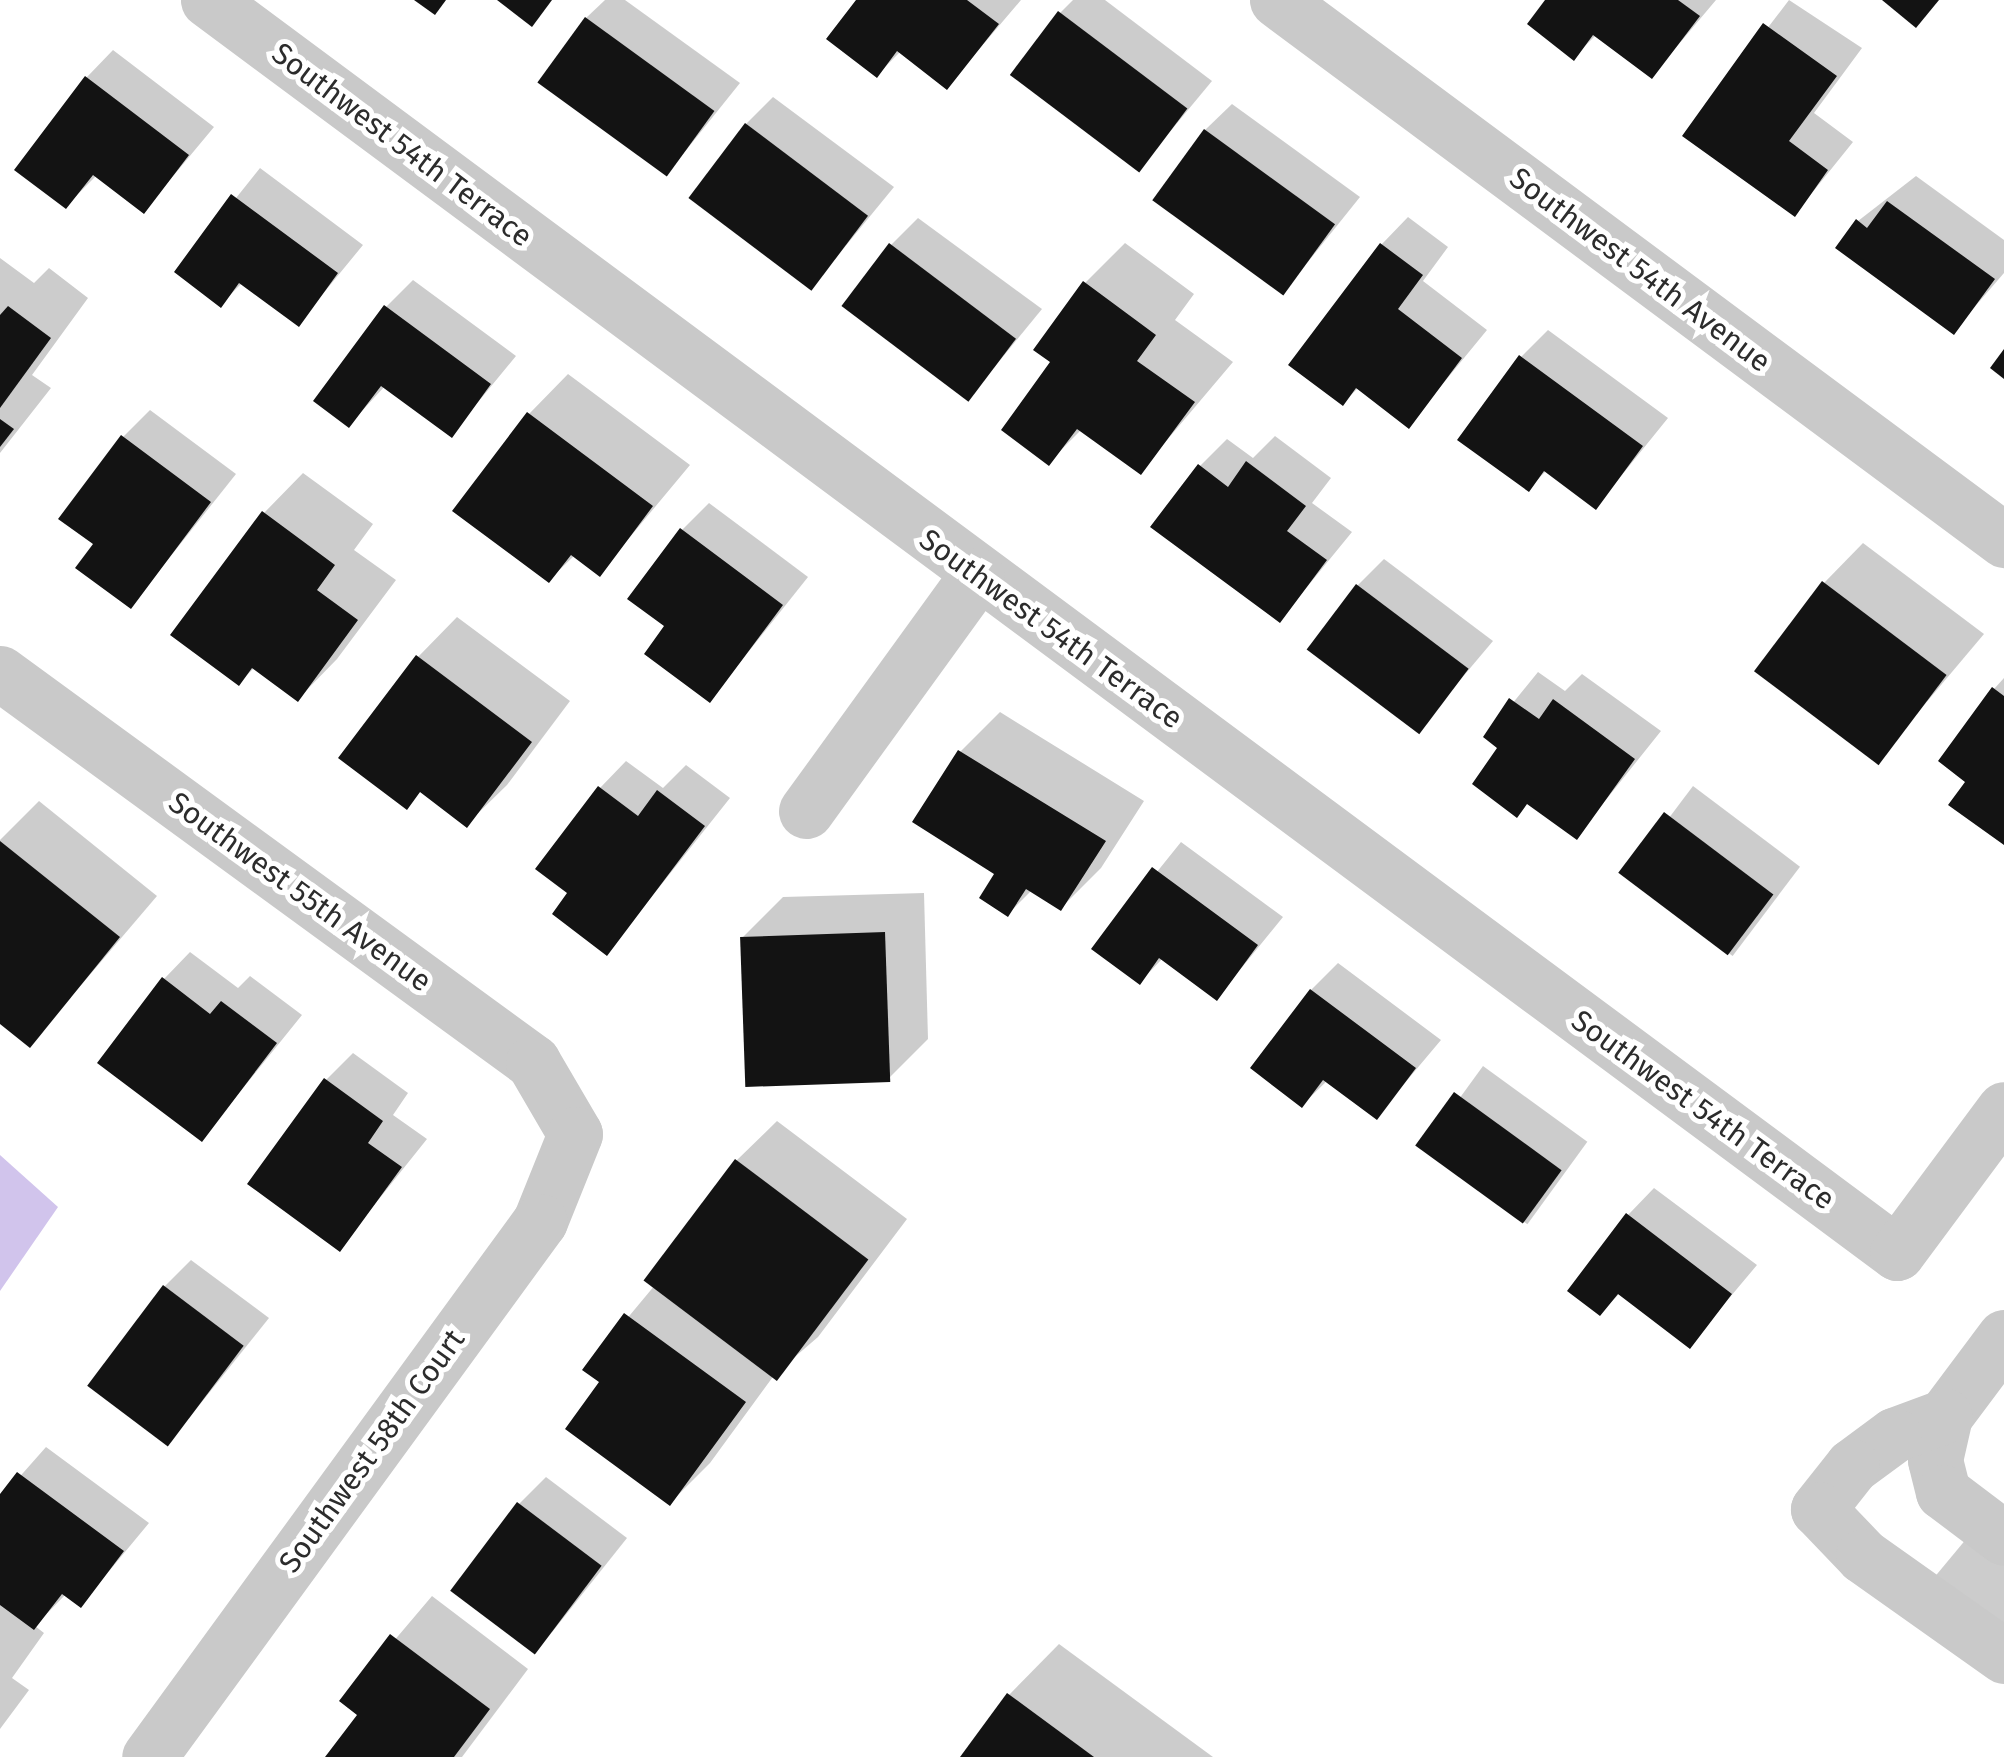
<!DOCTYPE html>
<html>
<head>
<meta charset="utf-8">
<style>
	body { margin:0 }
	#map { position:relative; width:2004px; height:1757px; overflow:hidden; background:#fff; font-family:"Fira Sans",sans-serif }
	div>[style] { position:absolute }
	.water>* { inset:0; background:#d1c4ec }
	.shadow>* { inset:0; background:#0003; transform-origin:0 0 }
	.building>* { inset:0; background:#131313; transform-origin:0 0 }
	.minor>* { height:55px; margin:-27.5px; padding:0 27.5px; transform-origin:27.5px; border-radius:27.5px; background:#c9c9c9 }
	span { translate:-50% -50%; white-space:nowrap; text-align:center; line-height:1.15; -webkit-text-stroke:10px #fff; paint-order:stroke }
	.street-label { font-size:30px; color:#2c2c2c }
</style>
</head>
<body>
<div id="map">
	<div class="water">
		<i style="clip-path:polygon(0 1155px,58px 1207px,0 1291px)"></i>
	</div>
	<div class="shadow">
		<i style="clip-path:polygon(605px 0,625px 0,740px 83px,667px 174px,586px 18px)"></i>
		<i style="clip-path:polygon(859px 0,1021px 0,947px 87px,901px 51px,877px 75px)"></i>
		<i style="clip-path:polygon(1073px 0,1105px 0,1212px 81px,1139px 169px,1060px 13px)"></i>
		<i style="clip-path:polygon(1548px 0,1716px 0,1652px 76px,1597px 34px,1574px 57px)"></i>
		<i style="clip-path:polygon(1789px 0,1862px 48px,1814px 113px,1853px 142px,1795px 214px,1686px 135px)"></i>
		<i style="clip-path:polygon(113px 50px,214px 127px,144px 211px,97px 175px,66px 206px,87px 77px)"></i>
		<i style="clip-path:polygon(773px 97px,894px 187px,812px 287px,746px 124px)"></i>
		<i style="clip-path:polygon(1232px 104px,1360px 197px,1283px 293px,1205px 130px)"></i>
		<i style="clip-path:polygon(260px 168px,363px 245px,299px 323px,243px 282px,221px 304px,177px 272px)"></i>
		<i style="clip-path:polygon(1916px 176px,2004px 240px,2004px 273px,1953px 332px,1858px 221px)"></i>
		<i style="clip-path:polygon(1408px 217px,1448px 247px,1423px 281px,1487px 330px,1409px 425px,1359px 387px,1343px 403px,1382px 244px)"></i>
		<i style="clip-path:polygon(918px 218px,1042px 309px,970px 397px,891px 245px)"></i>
		<i style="clip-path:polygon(1125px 243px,1194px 294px,1175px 320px,1233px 362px,1140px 472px,1082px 429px,1049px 462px,1053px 362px,1085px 283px)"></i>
		<i style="clip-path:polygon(0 258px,34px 283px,49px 268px,88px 298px,32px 375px,51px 388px,0 453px)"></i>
		<i style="clip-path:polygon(413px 280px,516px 356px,451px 435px,385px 386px,349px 425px,386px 307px)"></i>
		<i style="clip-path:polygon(1548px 330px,1668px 418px,1596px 507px,1547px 470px,1528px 489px,1521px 357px)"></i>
		<i style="clip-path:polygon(568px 374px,690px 465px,600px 573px,575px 555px,549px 580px,529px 414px)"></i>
		<i style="clip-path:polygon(150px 410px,236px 474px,131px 606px,96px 543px,123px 437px)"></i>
		<i style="clip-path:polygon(1275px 436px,1331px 478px,1312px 503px,1352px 532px,1280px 620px,1200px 466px,1227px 439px,1253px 458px)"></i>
		<i style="clip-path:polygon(303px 473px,373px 524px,354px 550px,396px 580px,337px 659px,298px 699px,255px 667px,239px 683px,264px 513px)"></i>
		<i style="clip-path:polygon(709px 503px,808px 577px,710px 700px,667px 626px,682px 530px)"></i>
		<i style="clip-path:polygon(1863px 543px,1984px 634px,1877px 761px,1824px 583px)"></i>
		<i style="clip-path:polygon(1384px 559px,1493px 641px,1418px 730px,1357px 586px)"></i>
		<i style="clip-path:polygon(457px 617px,570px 701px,507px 785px,467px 824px,422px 790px,406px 806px,418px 657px)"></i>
		<i style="clip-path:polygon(1538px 672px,1565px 691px,1582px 674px,1661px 731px,1577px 836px,1486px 736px)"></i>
		<i style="clip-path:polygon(2004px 678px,2004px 842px,1969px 781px,1994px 689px)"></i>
		<i style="clip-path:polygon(1000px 712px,1144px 801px,1101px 868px,1061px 908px,1032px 890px,1008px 914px,960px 752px)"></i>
		<i style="clip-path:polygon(626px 761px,663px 788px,686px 765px,730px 798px,607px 953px,571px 893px,600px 788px)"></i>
		<i style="left:1693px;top:786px;width:134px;height:112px;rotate:37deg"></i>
		<i style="clip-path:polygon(39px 801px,157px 896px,30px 1045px,0 1021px,0 840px)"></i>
		<i style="clip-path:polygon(1181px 842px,1283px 917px,1217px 998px,1163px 958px,1140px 982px,1095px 949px)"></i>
		<i style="clip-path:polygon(924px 893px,928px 1039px,888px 1079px,743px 937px,783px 897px)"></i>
		<i style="clip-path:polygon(190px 952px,238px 988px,250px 976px,302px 1015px,202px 1139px,164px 979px)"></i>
		<i style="clip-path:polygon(1338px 963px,1441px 1040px,1377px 1116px,1328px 1080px,1302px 1105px,1311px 990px)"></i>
		<i style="clip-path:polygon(353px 1053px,408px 1093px,393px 1115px,427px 1139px,339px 1249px,326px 1080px)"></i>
		<i style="left:1483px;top:1066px;width:129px;height:102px;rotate:36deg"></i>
		<i style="clip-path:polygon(777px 1121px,907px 1219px,818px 1337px,775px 1374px,710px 1463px,670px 1503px,603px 1382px,585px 1369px,655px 1285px,649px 1280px,737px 1160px)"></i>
		<i style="clip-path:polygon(1654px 1188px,1757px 1265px,1689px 1346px,1620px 1293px,1600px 1313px,1628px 1215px)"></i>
		<i style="clip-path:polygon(191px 1260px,269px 1318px,169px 1443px,164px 1287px)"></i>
		<i style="clip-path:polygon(46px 1447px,149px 1523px,81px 1605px,66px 1594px,35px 1626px,44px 1633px,12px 1678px,29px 1690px,0 1729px,0 1499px)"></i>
		<i style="clip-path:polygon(546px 1477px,627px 1538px,537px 1651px,519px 1504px)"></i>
		<i style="clip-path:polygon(1967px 1538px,2004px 1565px,2004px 1669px,1908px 1609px)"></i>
		<i style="clip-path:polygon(432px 1596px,528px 1669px,462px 1757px,328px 1757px,360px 1715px,343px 1701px)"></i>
		<i style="clip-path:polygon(1059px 1644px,1213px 1757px,963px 1757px,1009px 1695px)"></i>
	</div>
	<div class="building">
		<i style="clip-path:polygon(414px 0,446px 0,435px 15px)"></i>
		<i style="clip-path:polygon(497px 0,552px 0,532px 27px)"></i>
		<i style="clip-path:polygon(856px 0,967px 0,999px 24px,947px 90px,897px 51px,877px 78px,826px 39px)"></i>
		<i style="clip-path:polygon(1545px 0,1678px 0,1700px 16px,1652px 79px,1593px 35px,1574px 61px,1527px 24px)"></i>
		<i style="clip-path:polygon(1882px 0,1939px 0,1916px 28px)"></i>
		<i style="left:1058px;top:11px;width:162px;height:80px;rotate:37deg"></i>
		<i style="left:585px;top:17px;width:160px;height:81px;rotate:36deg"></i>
		<i style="clip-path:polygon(1763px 23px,1837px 76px,1789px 141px,1828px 170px,1795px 217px,1682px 136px)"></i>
		<i style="clip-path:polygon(85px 76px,189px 155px,144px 214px,93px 175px,66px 209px,14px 170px)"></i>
		<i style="left:745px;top:123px;width:154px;height:94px;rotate:37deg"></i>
		<i style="left:1204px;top:129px;width:162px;height:88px;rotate:36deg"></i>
		<i style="clip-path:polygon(231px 194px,338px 273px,299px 327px,239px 283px,221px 308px,174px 272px)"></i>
		<i style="clip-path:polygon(1887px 201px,1995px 279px,1954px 335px,1835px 248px,1856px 219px,1867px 228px)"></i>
		<i style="left:889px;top:243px;width:159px;height:79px;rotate:37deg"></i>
		<i style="clip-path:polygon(1380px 243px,1423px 275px,1398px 309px,1462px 358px,1409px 429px,1356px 388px,1343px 406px,1288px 365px)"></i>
		<i style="clip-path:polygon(1083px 281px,1156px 335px,1137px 361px,1195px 402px,1141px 475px,1077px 429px,1049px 466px,1001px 430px,1050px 362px,1033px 350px)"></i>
		<i style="clip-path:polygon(384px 305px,491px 384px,452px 438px,381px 386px,349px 428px,313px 401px)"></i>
		<i style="clip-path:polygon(8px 306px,51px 338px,0 408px,0 315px)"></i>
		<i style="clip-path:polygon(2004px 349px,2004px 379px,1990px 368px)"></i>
		<i style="clip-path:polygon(1519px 355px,1643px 446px,1596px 510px,1544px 471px,1529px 492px,1457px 440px)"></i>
		<i style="clip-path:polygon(527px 412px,653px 506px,600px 577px,571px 555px,549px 583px,452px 511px)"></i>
		<i style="clip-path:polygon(0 419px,14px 429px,0 447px)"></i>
		<i style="clip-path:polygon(121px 435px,211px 502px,131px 609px,75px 568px,93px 544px,58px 519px)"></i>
		<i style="clip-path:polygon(1246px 461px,1306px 506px,1287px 531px,1327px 560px,1280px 623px,1150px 527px,1198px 464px,1228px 487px)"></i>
		<i style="clip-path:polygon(262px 511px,335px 565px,317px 590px,358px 620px,298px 702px,252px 668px,239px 686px,170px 635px)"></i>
		<i style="clip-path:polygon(680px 528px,783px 605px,710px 703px,644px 654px,664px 626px,627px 599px)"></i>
		<i style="left:1822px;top:581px;width:156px;height:113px;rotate:37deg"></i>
		<i style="left:1356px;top:584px;width:141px;height:82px;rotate:37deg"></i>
		<i style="clip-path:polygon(416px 655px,532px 742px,467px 828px,420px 792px,407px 810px,338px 758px)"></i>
		<i style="clip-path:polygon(1992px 687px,2004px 696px,2004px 845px,1948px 805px,1965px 782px,1938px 761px)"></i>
		<i style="clip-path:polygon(1509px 698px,1539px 719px,1553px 699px,1635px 759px,1577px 840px,1527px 804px,1517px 818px,1472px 784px,1497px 748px,1483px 737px)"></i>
		<i style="clip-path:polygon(958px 750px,1106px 841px,1061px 911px,1026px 889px,1008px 917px,979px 898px,994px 874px,912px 822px)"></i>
		<i style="clip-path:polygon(598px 786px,638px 816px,657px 790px,705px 826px,607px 956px,552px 914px,567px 893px,535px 869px)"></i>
		<i style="left:1664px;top:812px;width:137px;height:76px;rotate:37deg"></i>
		<i style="clip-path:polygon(0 841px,120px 937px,30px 1048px,0 1024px)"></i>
		<i style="clip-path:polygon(1152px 867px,1258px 945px,1217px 1001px,1159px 958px,1140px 985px,1091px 949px)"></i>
		<i style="left:885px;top:932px;width:150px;height:145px;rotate:88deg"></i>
		<i style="clip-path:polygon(162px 977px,210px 1014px,221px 1001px,277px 1043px,202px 1142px,97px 1063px)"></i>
		<i style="clip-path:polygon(1310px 989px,1416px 1068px,1377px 1120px,1323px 1080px,1302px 1108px,1250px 1068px)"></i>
		<i style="clip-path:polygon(324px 1078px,383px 1121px,368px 1143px,402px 1167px,340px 1252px,247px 1184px)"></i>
		<i style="left:1454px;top:1092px;width:133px;height:66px;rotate:36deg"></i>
		<i style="left:735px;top:1159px;width:167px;height:152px;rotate:37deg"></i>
		<i style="clip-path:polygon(1626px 1213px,1732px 1294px,1690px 1349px,1618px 1294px,1600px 1316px,1567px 1291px)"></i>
		<i style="left:163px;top:1285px;width:101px;height:126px;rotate:37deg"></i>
		<i style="clip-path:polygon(624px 1313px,746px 1402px,670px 1506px,565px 1429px,599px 1382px,582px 1370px)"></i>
		<i style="clip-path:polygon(17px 1472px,124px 1551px,81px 1608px,62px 1594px,34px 1630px,0 1605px,0 1494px)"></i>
		<i style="left:517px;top:1502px;width:106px;height:111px;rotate:37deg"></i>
		<i style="clip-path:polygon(390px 1634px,490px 1709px,454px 1757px,325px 1757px,357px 1715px,339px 1701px)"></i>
		<i style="clip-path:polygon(1007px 1693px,1094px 1757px,960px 1757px)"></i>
	</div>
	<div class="minor">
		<i style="left:208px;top:0;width:2103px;rotate:36.57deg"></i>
		<i style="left:1897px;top:1253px;width:179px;rotate:-53.4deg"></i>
		<i style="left:1277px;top:0;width:906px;rotate:36.6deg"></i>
		<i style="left:0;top:673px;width:660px;rotate:36.12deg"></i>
		<i style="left:533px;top:1062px;width:83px;rotate:59.7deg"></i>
		<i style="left:575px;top:1134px;width:94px;rotate:111.9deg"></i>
		<i style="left:540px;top:1221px;width:663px;rotate:126.11deg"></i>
		<i style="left:806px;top:811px;width:291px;rotate:-54.1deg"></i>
		<i style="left:2004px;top:1337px;width:99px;rotate:126.8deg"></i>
		<i style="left:1945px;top:1416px;width:45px;rotate:102.8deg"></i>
		<i style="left:1935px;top:1460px;width:33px;rotate:76deg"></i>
		<i style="left:1943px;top:1492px;width:76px;rotate:37deg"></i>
		<i style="left:1945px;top:1416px;width:54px;rotate:159.6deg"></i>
		<i style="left:1894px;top:1435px;width:52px;rotate:143.6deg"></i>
		<i style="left:1852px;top:1466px;width:55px;rotate:128.3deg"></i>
		<i style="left:1818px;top:1509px;width:65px;rotate:46.2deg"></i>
		<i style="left:1863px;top:1556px;width:173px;rotate:35.3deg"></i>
	</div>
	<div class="street-label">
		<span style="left:402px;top:145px;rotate:37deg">Southwest 54th Terrace</span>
		<span style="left:1640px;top:270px;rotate:37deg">Southwest 54th Avenue</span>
		<span style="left:1051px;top:629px;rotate:36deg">Southwest 54th Terrace</span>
		<span style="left:300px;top:892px;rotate:36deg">Southwest 55th Avenue</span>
		<span style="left:1703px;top:1110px;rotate:36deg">Southwest 54th Terrace</span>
		<span style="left:372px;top:1451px;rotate:-54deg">Southwest 58th Court</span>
	</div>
</div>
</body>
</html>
